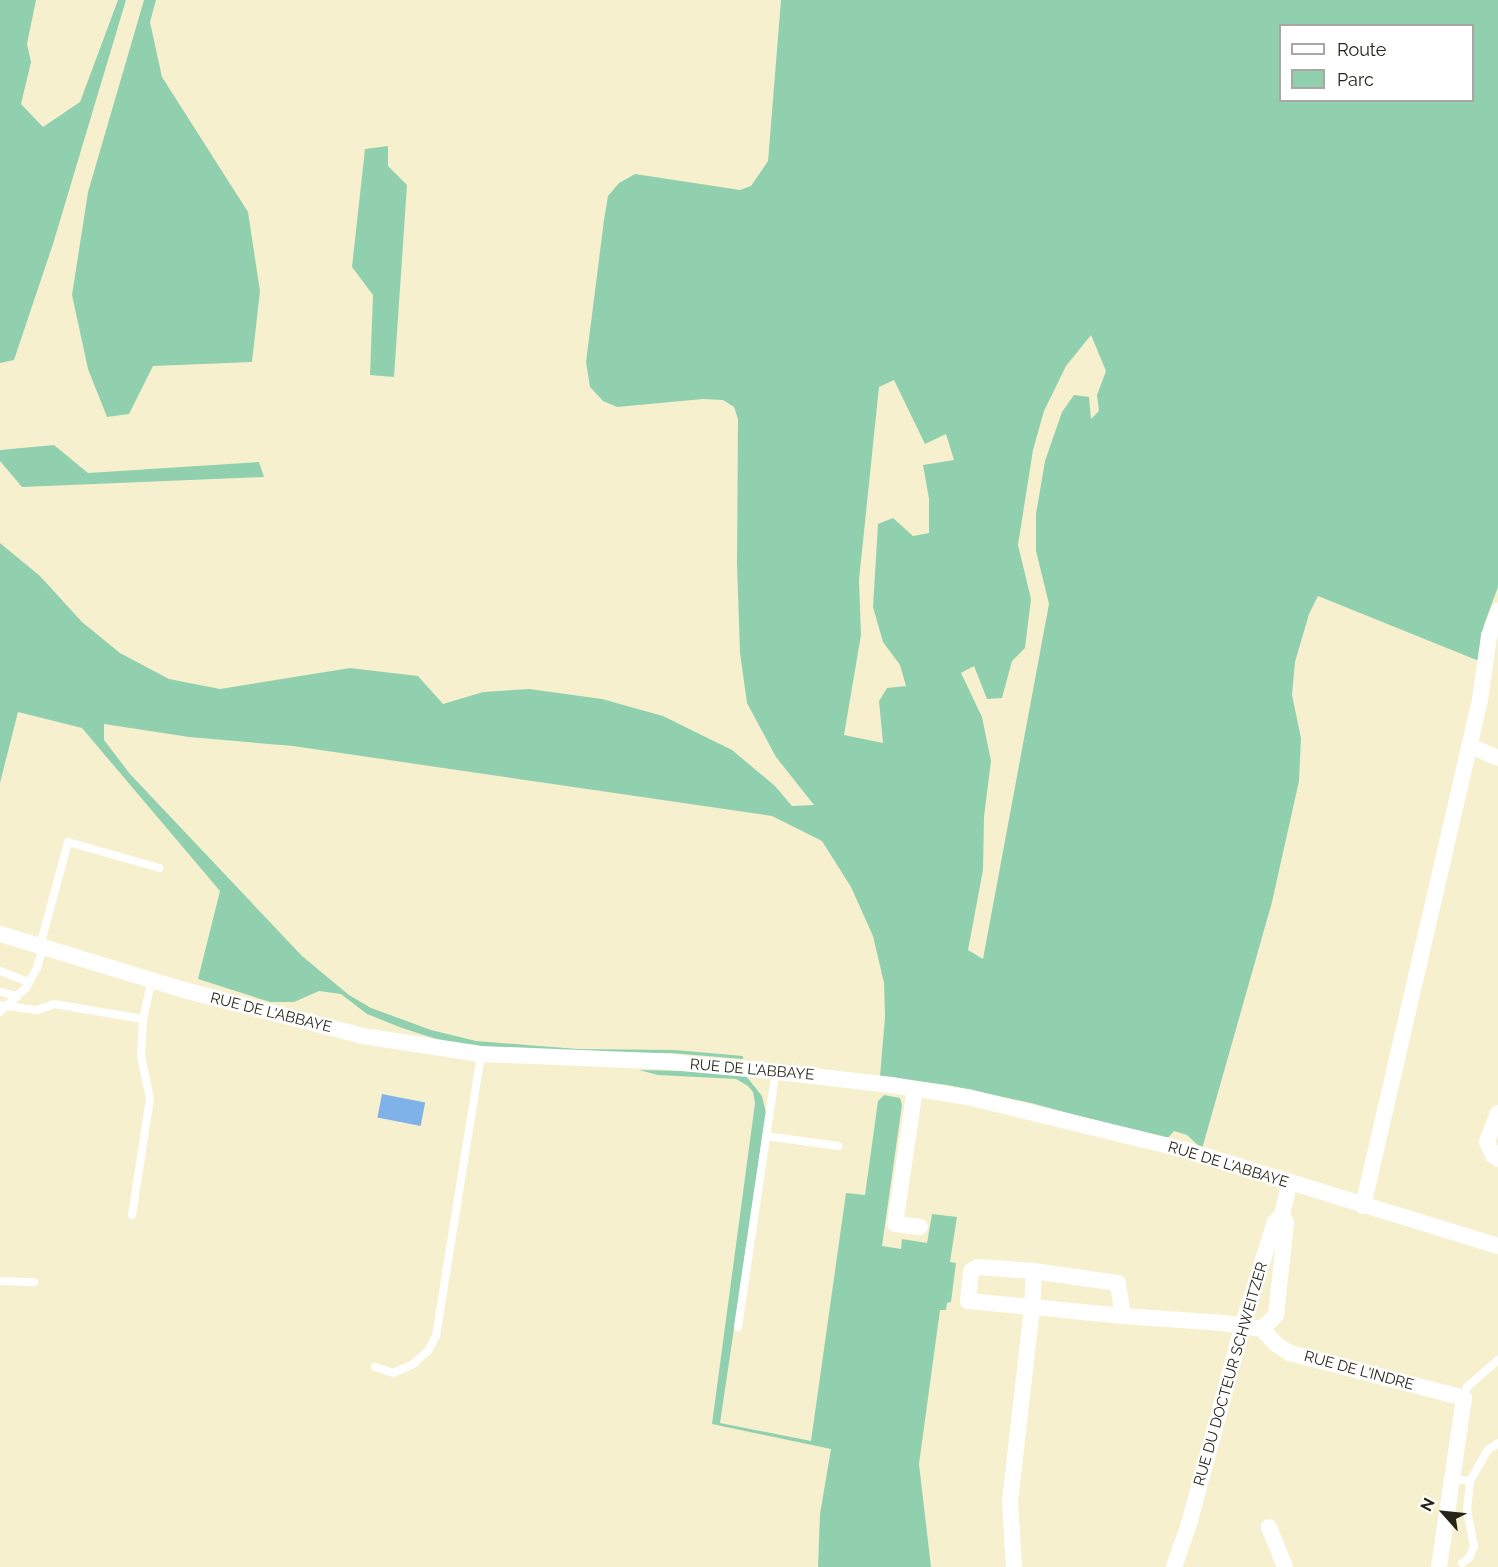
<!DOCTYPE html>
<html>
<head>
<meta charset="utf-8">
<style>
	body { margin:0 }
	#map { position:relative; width:1498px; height:1567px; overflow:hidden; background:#f7f0cf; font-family:Raleway,sans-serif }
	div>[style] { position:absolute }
	.green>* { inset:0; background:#91d0af }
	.water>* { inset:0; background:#80b2ea; transform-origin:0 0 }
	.service>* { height:8px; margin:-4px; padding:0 4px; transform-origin:4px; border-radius:4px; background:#fff }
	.minor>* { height:16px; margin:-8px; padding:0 8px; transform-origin:8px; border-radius:8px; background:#fff }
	span { translate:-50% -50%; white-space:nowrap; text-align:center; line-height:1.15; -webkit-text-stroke:4.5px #fff; paint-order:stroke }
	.street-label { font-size:15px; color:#272418 }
	.legend { position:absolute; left:1279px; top:24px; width:195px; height:78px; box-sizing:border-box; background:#fff; border:2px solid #a9a7a3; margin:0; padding:8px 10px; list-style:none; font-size:18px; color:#272418 }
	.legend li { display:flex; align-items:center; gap:12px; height:30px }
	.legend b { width:30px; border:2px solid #a9a7a3 }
	.north { position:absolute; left:1414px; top:1483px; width:60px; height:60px; -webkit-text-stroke:4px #fff; paint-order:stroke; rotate:297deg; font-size:16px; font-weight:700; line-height:24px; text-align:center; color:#272418 }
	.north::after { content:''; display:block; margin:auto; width:21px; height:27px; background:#272418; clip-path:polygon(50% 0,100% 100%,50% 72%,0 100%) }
</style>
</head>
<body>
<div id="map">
	<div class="green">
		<i style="clip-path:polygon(0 0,36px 0,27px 44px,31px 62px,21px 104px,43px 127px,80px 102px,118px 0,126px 0,53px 244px,14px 360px,0 363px)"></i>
		<i style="clip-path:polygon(144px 0,156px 0,150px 22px,162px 77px,248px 212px,260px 291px,252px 362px,153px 366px,129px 414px,107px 417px,88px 369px,72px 295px,88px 192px)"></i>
		<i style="clip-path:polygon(evenodd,781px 0,1498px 0,1498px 587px,1484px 625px,1479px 661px,1318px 596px,1309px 614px,1295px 662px,1292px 695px,1301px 738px,1299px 781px,1272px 902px,1202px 1149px,1187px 1135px,1174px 1131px,1169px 1137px,1160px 1138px,1031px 1103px,947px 1085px,880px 1076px,885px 1017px,884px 983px,873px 936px,851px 887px,822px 841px,772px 816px,293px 746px,189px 737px,104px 724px,104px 740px,130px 774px,302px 956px,349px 995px,371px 1008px,431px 1030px,476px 1041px,578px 1049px,675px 1050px,743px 1056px,743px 1059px,670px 1053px,550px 1052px,452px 1044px,402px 1028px,367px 1014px,341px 994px,319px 991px,294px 1002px,270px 1002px,198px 979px,220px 891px,82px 728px,18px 712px,0 783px,0 543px,40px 576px,82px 622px,120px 653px,169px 679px,220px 689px,350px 668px,418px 676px,443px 704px,483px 692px,529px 689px,602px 699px,663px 716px,732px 750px,775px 786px,792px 806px,814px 805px,776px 757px,747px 703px,740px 653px,737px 564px,738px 419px,734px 407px,723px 400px,703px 399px,617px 407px,603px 401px,590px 387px,586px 362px,604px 220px,608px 196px,619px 183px,635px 174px,740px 190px,751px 186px,768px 161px,781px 0,1280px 26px,1472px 26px,1472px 100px,1280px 100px,1280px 26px,781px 0,1091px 335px,1106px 371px,1097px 395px,1099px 411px,1091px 419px,1089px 397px,1074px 395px,1062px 412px,1045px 461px,1036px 514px,1036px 551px,1049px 604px,983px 959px,968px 950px,983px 870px,984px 817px,991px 761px,982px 717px,961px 673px,974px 666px,987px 699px,1002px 698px,1012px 661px,1025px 648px,1031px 599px,1018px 545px,1033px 450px,1044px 411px,1066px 366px,1091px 335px,781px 0,894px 380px,925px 444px,946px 434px,954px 460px,923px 465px,929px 499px,929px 533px,913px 536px,893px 518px,878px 524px,873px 607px,883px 642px,900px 665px,906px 686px,887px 688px,879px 701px,883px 743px,844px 735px,861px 635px,859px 580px,879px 387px,894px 380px)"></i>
		<i style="clip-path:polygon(388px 146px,388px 166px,407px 185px,394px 377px,370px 375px,373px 295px,352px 267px,365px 149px)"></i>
		<i style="clip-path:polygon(54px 445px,88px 473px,259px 462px,264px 477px,22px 487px,0 461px,0 450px)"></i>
		<i style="clip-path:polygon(639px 1070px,689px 1071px,746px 1076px,762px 1096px,766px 1113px,720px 1423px,811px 1441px,846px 1193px,865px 1195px,878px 1101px,884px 1095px,900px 1098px,902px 1105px,882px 1246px,901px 1249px,902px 1239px,927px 1243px,932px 1214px,957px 1217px,950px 1262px,956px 1263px,951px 1302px,947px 1303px,946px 1310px,940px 1310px,919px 1464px,931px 1567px,818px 1567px,820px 1514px,831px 1449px,712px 1424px,755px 1103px,753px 1092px,748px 1086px,736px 1079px,658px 1075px)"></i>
	</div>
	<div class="water">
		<i style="left:382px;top:1094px;width:44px;height:24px;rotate:11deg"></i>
	</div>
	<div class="service">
		<i style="left:40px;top:946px;width:108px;rotate:-74.9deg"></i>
		<i style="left:68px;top:842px;width:95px;rotate:15.9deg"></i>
		<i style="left:0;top:971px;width:31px;rotate:21deg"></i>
		<i style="left:0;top:992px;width:18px;rotate:13deg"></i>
		<i style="left:0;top:1005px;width:37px;rotate:8deg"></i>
		<i style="left:37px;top:1010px;width:18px;rotate:-19deg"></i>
		<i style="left:54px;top:1004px;width:90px;rotate:9.6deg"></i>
		<i style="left:143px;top:1019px;width:41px;rotate:-77.3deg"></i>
		<i style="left:0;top:1012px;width:35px;rotate:-43deg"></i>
		<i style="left:26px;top:988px;width:23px;rotate:-61deg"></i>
		<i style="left:37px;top:968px;width:22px;rotate:-74deg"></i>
		<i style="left:766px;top:1136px;width:73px;rotate:7.9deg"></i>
		<i style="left:132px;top:1215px;width:117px;rotate:-81.2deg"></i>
		<i style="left:150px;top:1099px;width:44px;rotate:-101.8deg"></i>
		<i style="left:141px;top:1056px;width:37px;rotate:-87deg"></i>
		<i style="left:0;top:1281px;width:34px;rotate:2deg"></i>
		<i style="left:738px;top:1327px;width:259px;rotate:-81.6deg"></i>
		<i style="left:375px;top:1367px;width:19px;rotate:18deg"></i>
		<i style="left:393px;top:1373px;width:22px;rotate:-24deg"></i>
		<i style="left:413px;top:1364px;width:20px;rotate:-41deg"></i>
		<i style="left:428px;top:1351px;width:17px;rotate:-62deg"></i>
		<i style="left:436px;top:1336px;width:286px;rotate:-80.9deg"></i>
		<i style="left:1464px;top:1398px;width:11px;rotate:-75deg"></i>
		<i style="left:1467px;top:1387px;width:41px;rotate:-41.1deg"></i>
		<i style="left:1452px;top:1479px;width:18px;rotate:6deg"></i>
		<i style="left:1470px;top:1481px;width:36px;rotate:-60deg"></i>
		<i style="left:1488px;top:1450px;width:12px;rotate:-35deg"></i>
		<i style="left:1462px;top:1563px;width:9px;rotate:-36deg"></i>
		<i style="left:1469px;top:1558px;width:13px;rotate:-67deg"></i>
		<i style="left:1474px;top:1546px;width:37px;rotate:-101deg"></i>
		<i style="left:1467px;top:1510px;width:29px;rotate:-84deg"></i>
	</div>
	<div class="minor">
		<i style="left:1470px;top:746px;width:30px;rotate:23deg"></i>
		<i style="left:0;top:934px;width:192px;rotate:16.9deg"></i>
		<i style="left:184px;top:990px;width:185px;rotate:14.4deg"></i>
		<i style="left:363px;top:1036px;width:119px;rotate:8.7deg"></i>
		<i style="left:481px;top:1054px;width:178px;rotate:2.3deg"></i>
		<i style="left:659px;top:1061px;width:101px;rotate:5.1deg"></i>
		<i style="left:760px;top:1070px;width:132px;rotate:6.5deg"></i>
		<i style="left:891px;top:1085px;width:78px;rotate:8.9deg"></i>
		<i style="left:968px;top:1097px;width:224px;rotate:13.7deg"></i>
		<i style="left:1186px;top:1150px;width:326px;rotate:17.1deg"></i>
		<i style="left:915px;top:1089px;width:136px;rotate:98.4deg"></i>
		<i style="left:895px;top:1224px;width:25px;rotate:7deg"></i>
		<i style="left:1498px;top:1113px;width:31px;rotate:111deg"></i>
		<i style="left:1487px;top:1142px;width:14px;rotate:65deg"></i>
		<i style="left:1493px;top:1155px;width:6px;rotate:39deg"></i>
		<i style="left:1363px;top:1206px;width:519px;rotate:-76.98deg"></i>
		<i style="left:1480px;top:700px;width:65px;rotate:-82deg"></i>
		<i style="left:1489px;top:636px;width:27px;rotate:-70deg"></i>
		<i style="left:1123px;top:1316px;width:33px;rotate:-99deg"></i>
		<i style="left:1118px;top:1283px;width:85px;rotate:-171.9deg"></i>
		<i style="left:1034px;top:1271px;width:36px;rotate:93deg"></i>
		<i style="left:1032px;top:1307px;width:91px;rotate:5.6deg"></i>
		<i style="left:1123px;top:1316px;width:101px;rotate:4deg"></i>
		<i style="left:1224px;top:1323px;width:38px;rotate:9deg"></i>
		<i style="left:1262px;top:1329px;width:21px;rotate:47deg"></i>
		<i style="left:1276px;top:1344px;width:17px;rotate:33deg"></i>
		<i style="left:1290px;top:1353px;width:180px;rotate:14.5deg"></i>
		<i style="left:1464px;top:1398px;width:171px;rotate:98.4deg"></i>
		<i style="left:1262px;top:1329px;width:20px;rotate:-45deg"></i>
		<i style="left:1276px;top:1315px;width:93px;rotate:-83.8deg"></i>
		<i style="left:1286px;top:1223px;width:9px;rotate:-117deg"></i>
		<i style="left:1269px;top:1527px;width:43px;rotate:68.2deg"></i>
		<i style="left:1014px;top:1567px;width:66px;rotate:-93.5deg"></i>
		<i style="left:1010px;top:1501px;width:195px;rotate:-83.5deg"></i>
		<i style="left:1032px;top:1307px;width:64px;rotate:-174.6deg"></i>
		<i style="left:968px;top:1301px;width:30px;rotate:-84deg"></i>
		<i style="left:971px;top:1271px;width:8px;rotate:-30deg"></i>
		<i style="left:978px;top:1267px;width:56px;rotate:4.1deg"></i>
		<i style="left:1174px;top:1567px;width:46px;rotate:-70.8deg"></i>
		<i style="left:1189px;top:1524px;width:204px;rotate:-74.9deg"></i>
		<i style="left:1242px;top:1327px;width:110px;rotate:-72.6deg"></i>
		<i style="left:1275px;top:1222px;width:10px;rotate:-45deg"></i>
		<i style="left:1282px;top:1215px;width:32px;rotate:-77deg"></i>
	</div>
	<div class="street-label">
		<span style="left:271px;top:1013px;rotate:14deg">RUE DE L'ABBAYE</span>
		<span style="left:752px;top:1070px;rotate:5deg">RUE DE L'ABBAYE</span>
		<span style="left:1228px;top:1165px;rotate:17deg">RUE DE L'ABBAYE</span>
		<span style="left:1359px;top:1371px;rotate:15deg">RUE DE L'INDRE</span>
		<span style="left:1231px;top:1374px;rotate:-74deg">RUE DU DOCTEUR SCHWEITZER</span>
	</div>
	<ul class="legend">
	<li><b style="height:8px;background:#fff"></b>Route</li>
	<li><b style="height:16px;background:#91d0af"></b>Parc</li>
	</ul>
	<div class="north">N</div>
</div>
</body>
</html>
